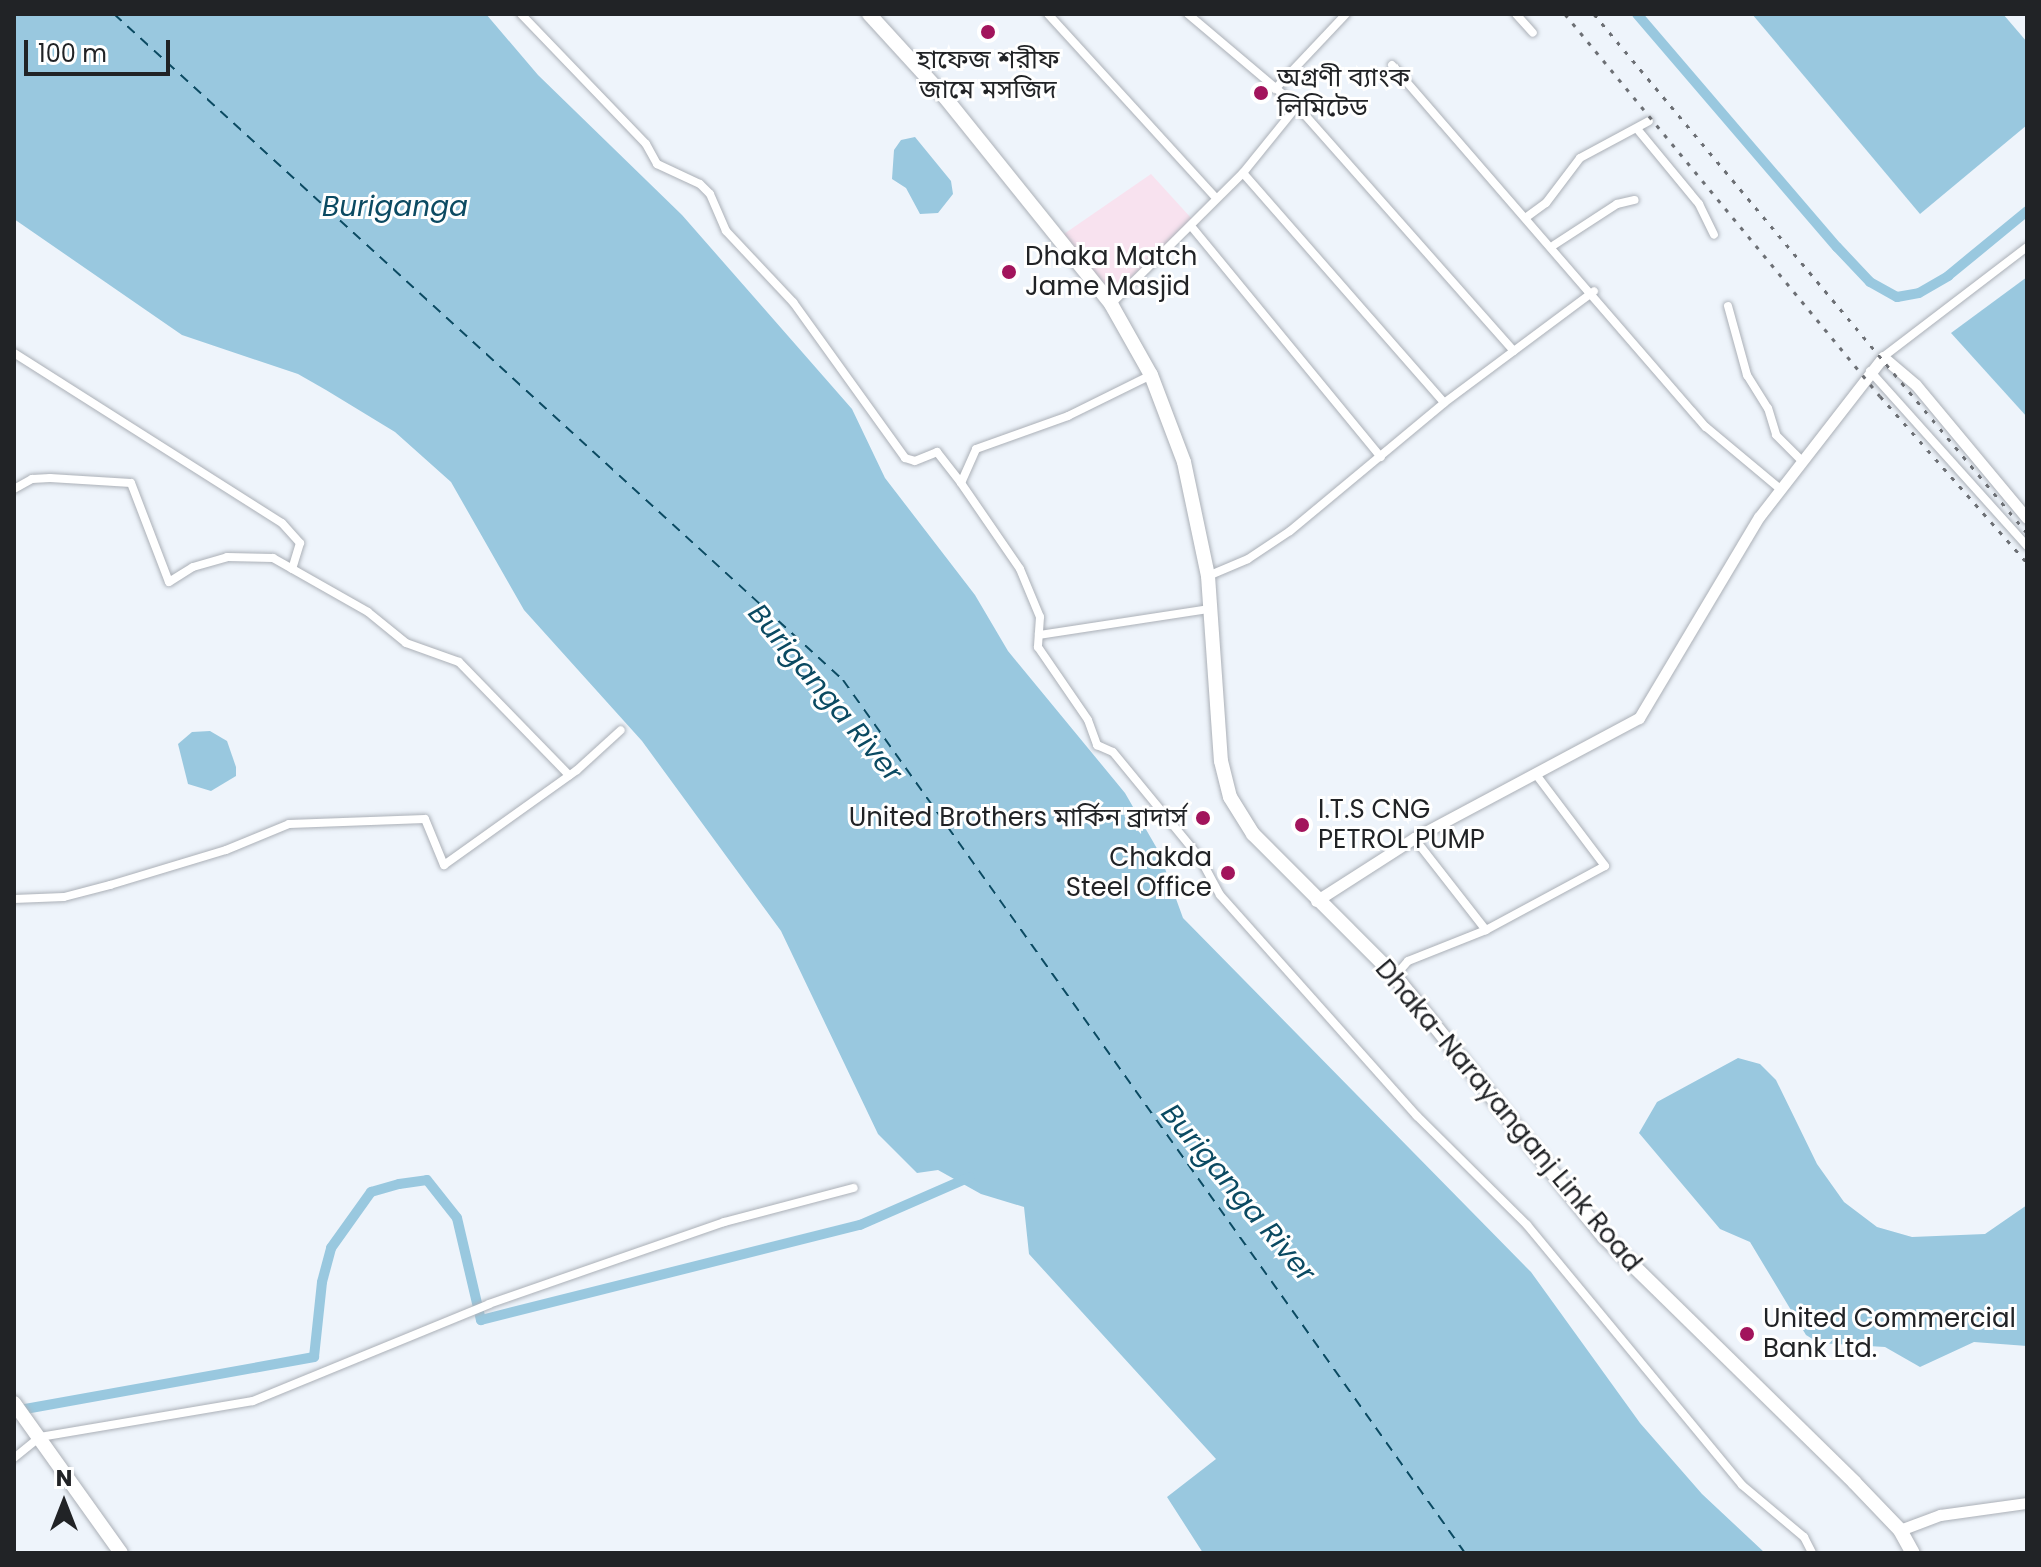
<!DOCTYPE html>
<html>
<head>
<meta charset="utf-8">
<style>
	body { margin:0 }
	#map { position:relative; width:2041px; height:1567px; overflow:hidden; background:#eef4fb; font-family:Poppins,"Noto Sans Bengali",sans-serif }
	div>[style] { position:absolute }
	.education>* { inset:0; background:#f8e2ef }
	.water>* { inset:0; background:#99c8df }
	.canal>* { height:10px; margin:-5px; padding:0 5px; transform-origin:5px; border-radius:5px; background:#99c8df }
	.ferry>* { height:2px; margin-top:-1px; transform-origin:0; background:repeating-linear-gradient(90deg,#0b4a62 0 10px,transparent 0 18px) }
	.roads { filter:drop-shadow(0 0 2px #abb0b7) drop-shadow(0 0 2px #abb0b7) }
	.street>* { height:8px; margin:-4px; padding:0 4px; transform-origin:4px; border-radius:4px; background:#fff }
	.secondary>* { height:11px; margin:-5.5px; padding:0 5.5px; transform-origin:5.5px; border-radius:5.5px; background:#fff }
	.highway>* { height:14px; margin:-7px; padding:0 7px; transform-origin:7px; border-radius:7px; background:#fff }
	.rail>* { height:3px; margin-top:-1.5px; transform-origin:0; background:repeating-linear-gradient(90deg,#6c6f74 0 4px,transparent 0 12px) }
	.dots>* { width:22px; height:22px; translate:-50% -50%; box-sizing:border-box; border:4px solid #fff; border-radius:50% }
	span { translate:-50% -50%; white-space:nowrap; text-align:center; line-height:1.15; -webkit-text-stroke:6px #fff; paint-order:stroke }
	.poi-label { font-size:26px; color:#212326 }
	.left { translate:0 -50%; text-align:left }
	.right { translate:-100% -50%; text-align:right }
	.street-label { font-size:26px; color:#212326 }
	.water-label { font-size:28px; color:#0b4a62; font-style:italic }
	.frame { position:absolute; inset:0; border:16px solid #212326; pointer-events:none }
	.north { position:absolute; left:24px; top:1463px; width:80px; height:80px; -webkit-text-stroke:6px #fff; paint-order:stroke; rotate:0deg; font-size:22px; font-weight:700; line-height:32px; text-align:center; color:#212326 }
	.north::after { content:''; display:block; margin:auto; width:28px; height:36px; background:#212326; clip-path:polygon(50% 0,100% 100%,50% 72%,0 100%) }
	.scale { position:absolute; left:24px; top:40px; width:146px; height:36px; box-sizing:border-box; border:4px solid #212326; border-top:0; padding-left:10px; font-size:24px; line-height:28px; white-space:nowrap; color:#212326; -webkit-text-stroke:6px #fff; paint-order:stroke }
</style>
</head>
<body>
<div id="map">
	<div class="education">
		<i style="clip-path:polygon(1151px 174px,1192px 219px,1110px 298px,1061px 236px)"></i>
	</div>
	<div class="water">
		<i style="clip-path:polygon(14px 14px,486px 14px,538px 75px,682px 215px,852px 409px,885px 478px,975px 595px,1008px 651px,1125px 793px,1159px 852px,1183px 918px,1531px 1272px,1640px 1423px,1702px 1494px,1765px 1553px,1203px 1553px,1167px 1497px,1216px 1459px,1029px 1254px,1024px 1207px,981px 1194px,938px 1170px,917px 1173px,878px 1134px,781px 931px,642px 741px,524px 610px,451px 482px,395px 432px,326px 390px,298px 374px,182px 335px,14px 219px)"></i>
		<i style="clip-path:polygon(1752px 14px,2003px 14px,2027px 42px,2027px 125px,1920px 214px)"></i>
		<i style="clip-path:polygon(915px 137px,951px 181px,953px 194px,938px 213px,920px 214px,906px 188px,892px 179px,894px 150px,901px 140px)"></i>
		<i style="clip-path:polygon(2027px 277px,2027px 417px,1951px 333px)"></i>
		<i style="clip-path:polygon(210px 731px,227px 741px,236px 767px,236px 776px,211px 791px,188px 784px,178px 744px,192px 732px)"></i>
		<i style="clip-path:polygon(1738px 1058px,1760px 1064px,1776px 1080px,1817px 1164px,1844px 1202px,1877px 1227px,1912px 1237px,1985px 1234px,2027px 1205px,2027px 1346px,1974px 1342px,1920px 1367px,1885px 1347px,1819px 1343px,1806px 1335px,1750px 1242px,1720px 1229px,1639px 1133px,1657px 1102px)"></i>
	</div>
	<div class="canal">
		<i style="left:1637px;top:14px;width:307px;rotate:49.4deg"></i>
		<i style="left:1837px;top:247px;width:48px;rotate:46.7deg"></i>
		<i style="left:1870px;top:282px;width:31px;rotate:29deg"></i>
		<i style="left:1897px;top:297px;width:22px;rotate:-10deg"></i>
		<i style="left:1919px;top:293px;width:34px;rotate:-30deg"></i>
		<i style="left:1948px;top:276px;width:102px;rotate:-39.4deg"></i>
		<i style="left:14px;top:1411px;width:305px;rotate:-10.2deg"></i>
		<i style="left:314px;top:1357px;width:75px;rotate:-83.9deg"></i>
		<i style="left:322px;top:1282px;width:35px;rotate:-75deg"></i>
		<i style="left:331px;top:1248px;width:69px;rotate:-54.5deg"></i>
		<i style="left:371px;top:1192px;width:29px;rotate:-16deg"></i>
		<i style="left:399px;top:1184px;width:28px;rotate:-8deg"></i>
		<i style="left:427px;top:1180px;width:48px;rotate:51.7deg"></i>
		<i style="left:457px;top:1218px;width:105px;rotate:76.8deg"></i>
		<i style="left:481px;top:1320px;width:391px;rotate:-14.1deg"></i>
		<i style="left:860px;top:1225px;width:120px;rotate:-23.6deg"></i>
	</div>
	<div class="ferry">
		<i style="left:114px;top:14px;width:987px;rotate:42.41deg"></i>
		<i style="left:843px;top:680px;width:1072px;rotate:54.53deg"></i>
	</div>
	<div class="roads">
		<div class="street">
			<i style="left:521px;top:14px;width:180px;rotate:46.1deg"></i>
			<i style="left:646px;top:144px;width:23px;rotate:61deg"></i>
			<i style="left:657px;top:164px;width:47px;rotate:24.9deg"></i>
			<i style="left:700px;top:184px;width:14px;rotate:45deg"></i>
			<i style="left:710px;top:194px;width:40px;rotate:66.6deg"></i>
			<i style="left:726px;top:231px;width:98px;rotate:46.7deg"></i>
			<i style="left:793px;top:302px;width:192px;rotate:54.3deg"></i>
			<i style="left:905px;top:458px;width:10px;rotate:17deg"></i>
			<i style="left:915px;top:461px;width:24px;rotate:-22deg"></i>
			<i style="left:937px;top:452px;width:39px;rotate:52deg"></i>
			<i style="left:961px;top:483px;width:37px;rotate:-66deg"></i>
			<i style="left:976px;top:449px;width:98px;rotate:-19.7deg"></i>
			<i style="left:1068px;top:416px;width:93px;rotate:-26.3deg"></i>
			<i style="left:1048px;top:14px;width:249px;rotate:47.6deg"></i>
			<i style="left:1188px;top:14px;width:143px;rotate:40.2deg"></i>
			<i style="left:1297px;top:106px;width:327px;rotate:48.5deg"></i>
			<i style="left:1516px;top:14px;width:25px;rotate:48deg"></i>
			<i style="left:1392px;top:65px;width:479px;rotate:49.1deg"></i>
			<i style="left:1706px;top:427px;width:95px;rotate:39.9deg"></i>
			<i style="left:1275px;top:89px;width:103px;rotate:-46.6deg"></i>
			<i style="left:1638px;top:130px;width:96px;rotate:50.5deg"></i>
			<i style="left:1699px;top:204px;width:34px;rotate:64deg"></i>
			<i style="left:1243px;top:173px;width:305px;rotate:48.8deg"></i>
			<i style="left:1528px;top:216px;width:22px;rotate:-36deg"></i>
			<i style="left:1546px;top:203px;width:56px;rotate:-52.9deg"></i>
			<i style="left:1580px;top:158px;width:78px;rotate:-28.2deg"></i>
			<i style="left:1191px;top:226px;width:299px;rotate:50.6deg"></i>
			<i style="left:1554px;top:245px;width:75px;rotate:-33.1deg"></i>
			<i style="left:1617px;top:204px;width:18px;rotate:-13deg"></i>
			<i style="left:1111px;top:304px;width:186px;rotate:-44.8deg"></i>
			<i style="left:1243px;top:173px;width:86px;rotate:-51.1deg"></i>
			<i style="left:1728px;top:306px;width:72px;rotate:74.6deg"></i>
			<i style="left:1747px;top:375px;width:39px;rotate:58deg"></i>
			<i style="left:1768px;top:408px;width:28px;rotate:73deg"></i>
			<i style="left:1776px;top:435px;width:37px;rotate:45deg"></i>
			<i style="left:14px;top:353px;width:317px;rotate:32.4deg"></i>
			<i style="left:282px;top:523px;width:27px;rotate:48deg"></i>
			<i style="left:300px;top:543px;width:27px;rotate:107deg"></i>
			<i style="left:1883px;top:357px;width:181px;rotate:-37.4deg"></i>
			<i style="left:1870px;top:371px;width:235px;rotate:48.1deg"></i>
			<i style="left:961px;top:483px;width:104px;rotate:55.5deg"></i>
			<i style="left:1020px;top:569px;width:52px;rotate:67.4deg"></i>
			<i style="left:1040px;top:617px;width:30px;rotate:94deg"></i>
			<i style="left:1038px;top:647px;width:88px;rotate:55.6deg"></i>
			<i style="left:1088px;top:720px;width:27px;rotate:70deg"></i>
			<i style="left:1097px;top:745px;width:17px;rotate:24deg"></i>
			<i style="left:1113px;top:752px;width:137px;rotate:50.6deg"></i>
			<i style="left:1200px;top:858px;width:42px;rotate:61.6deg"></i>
			<i style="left:1220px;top:895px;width:296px;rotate:48.3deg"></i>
			<i style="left:1417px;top:1116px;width:155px;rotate:44.7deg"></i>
			<i style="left:1527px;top:1225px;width:337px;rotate:50.4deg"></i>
			<i style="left:1742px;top:1485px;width:81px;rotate:40deg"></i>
			<i style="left:1804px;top:1537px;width:18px;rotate:63deg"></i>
			<i style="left:14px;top:489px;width:21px;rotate:-29deg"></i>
			<i style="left:32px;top:479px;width:18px;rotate:-3deg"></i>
			<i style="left:50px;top:478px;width:81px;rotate:3.5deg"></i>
			<i style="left:131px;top:483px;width:106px;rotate:69deg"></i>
			<i style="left:169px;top:582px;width:28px;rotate:-32deg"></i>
			<i style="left:193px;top:567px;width:35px;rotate:-16deg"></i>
			<i style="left:227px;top:557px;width:46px;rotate:1.2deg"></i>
			<i style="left:273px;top:558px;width:109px;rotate:29.6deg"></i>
			<i style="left:368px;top:612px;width:49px;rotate:39.2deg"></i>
			<i style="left:406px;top:643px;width:56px;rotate:19.7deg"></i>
			<i style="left:459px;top:662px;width:158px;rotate:45.8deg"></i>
			<i style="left:1208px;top:576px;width:43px;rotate:-23deg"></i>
			<i style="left:1248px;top:559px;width:50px;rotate:-33.7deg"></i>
			<i style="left:1290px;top:531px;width:200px;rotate:-39.7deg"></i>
			<i style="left:1444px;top:403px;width:187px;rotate:-36.7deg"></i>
			<i style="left:1039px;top:635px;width:172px;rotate:-8.7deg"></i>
			<i style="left:1414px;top:838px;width:117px;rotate:52deg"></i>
			<i style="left:14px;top:899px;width:50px;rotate:-2.3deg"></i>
			<i style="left:64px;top:897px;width:48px;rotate:-14.6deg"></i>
			<i style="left:110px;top:885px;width:121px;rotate:-16.8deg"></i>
			<i style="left:226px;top:850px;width:68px;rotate:-22.4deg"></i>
			<i style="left:289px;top:824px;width:136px;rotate:-2.1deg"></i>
			<i style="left:425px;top:819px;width:50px;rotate:67.6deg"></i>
			<i style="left:444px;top:865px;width:163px;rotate:-35.5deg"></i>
			<i style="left:577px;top:770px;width:59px;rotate:-42.3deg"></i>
			<i style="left:1395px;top:976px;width:20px;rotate:-49deg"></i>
			<i style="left:1408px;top:961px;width:84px;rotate:-21.7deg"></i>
			<i style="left:1486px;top:930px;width:135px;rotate:-28.3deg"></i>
			<i style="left:1605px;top:866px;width:116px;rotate:-127deg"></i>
			<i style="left:14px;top:1458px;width:33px;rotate:-39deg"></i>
			<i style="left:40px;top:1437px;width:216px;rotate:-9.6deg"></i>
			<i style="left:253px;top:1401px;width:255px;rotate:-22.3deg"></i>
			<i style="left:489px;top:1304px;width:249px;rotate:-19.2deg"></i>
			<i style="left:724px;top:1222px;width:134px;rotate:-14.7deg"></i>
		</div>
		<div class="secondary">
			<i style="left:1316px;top:901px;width:117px;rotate:-32.7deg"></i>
			<i style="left:1414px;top:838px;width:255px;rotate:-28.1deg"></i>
			<i style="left:1639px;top:718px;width:234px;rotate:-59.2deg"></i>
			<i style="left:1759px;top:517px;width:202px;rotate:-52.2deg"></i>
			<i style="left:1883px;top:357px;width:43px;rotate:40.3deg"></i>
			<i style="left:1916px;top:385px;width:173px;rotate:50.2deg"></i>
			<i style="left:1900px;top:1530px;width:43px;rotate:-20.6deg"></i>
			<i style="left:1940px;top:1515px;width:88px;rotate:-7.9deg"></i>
		</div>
		<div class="highway">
			<i style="left:869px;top:14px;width:111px;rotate:47.6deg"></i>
			<i style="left:944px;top:96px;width:267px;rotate:51.2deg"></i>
			<i style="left:1111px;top:304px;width:81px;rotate:60.6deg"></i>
			<i style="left:1151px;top:375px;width:93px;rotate:69.2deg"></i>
			<i style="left:1184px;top:462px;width:116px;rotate:78.1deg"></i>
			<i style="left:1208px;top:576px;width:185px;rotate:86deg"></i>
			<i style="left:1221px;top:761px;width:37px;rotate:76deg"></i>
			<i style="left:1230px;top:797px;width:44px;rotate:58.1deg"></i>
			<i style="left:1253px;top:834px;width:201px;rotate:45deg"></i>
			<i style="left:1395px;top:976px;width:334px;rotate:51.3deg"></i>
			<i style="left:1604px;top:1237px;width:350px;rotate:44.4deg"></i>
			<i style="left:1854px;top:1482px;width:66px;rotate:46.2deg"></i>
			<i style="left:1900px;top:1530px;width:26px;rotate:61deg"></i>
			<i style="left:14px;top:1403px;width:184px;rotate:54.5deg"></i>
		</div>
	</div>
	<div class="rail">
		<i style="left:1565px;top:14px;width:495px;rotate:50.5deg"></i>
		<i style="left:1880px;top:396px;width:222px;rotate:48.6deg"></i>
		<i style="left:1594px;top:14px;width:676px;rotate:50.16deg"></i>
	</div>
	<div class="dots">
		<i style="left:988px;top:32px;background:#a2145c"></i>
		<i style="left:1261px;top:93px;background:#a2145c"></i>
		<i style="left:1009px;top:272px;background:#a2145c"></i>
		<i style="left:1203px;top:818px;background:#a2145c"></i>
		<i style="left:1302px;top:825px;background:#a2145c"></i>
		<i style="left:1228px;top:873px;background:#a2145c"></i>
		<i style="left:1747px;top:1334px;background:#a2145c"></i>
	</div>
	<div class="poi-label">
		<span style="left:988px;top:75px">হাফেজ শরীফ<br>জামে মসজিদ</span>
		<span class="left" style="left:1277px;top:93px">অগ্রণী ব্যাংক<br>লিমিটেড</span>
		<span class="left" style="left:1025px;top:272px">Dhaka Match<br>Jame Masjid</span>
		<span class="left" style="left:1318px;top:825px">I.T.S CNG<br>PETROL PUMP</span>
		<span class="right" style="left:1187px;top:818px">United Brothers মার্কিন ব্রাদার্স</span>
		<span class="right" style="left:1212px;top:873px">Chakda<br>Steel Office</span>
		<span class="left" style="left:1763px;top:1334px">United Commercial<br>Bank Ltd.</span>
	</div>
	<div class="street-label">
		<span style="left:1508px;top:1116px;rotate:50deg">Dhaka-Narayanganj Link Road</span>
	</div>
	<div class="water-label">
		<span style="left:395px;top:207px">Buriganga</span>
		<span style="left:825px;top:693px;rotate:50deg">Buriganga River</span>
		<span style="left:1238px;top:1193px;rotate:50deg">Buriganga River</span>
	</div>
	<div class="frame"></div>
	<div class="north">N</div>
	<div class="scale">100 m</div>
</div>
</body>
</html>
